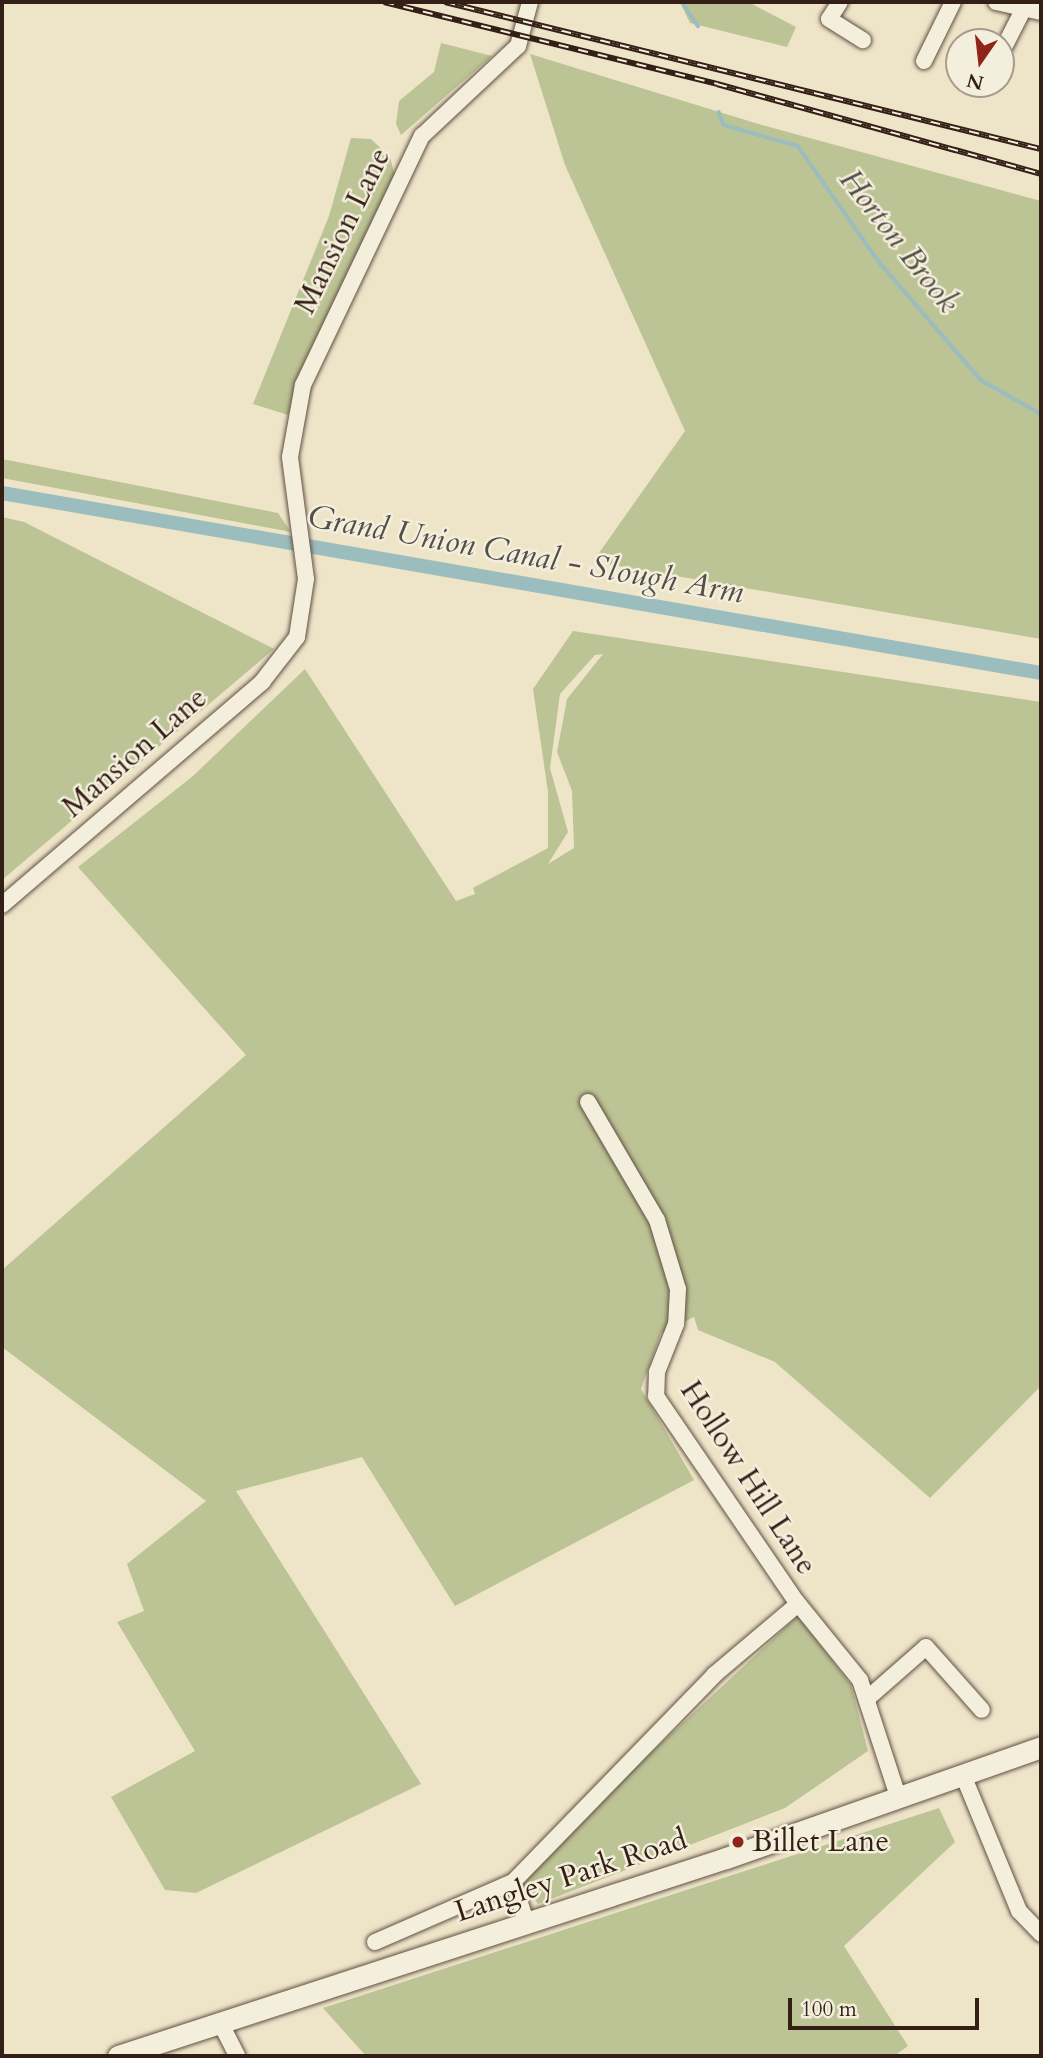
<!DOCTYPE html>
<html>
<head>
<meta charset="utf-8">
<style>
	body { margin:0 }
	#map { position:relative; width:1043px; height:2058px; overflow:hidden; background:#eee5c9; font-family:Cardo,serif }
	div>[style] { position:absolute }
	.green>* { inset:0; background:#bcc394 }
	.stream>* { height:3.5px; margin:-1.75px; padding:0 1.75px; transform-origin:1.75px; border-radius:1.75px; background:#9bbdbe }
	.canal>* { height:14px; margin:-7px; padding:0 7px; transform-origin:7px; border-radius:7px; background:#9bbdbe }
	.roads { filter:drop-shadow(0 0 2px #625043) drop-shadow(0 0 2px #625043) }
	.street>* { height:16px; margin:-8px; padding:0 8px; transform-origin:8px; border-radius:8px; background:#f4eedc }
	.secondary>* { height:21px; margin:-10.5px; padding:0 10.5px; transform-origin:10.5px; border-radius:10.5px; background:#f4eedc }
	.rail>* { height:6px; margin-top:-3px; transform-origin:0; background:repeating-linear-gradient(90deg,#f4eedc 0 10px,#341f16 0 20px); box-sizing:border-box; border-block:2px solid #341f16 }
	.dots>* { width:19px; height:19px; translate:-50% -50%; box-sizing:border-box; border:4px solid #f4eedc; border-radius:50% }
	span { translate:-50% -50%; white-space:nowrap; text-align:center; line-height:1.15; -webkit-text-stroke:5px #f4eedc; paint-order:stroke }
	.street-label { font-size:30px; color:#341f16 }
	.poi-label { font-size:30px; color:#341f16 }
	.left { translate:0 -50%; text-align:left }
	.water-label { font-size:32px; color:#534e48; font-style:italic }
	.frame { position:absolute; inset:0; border:4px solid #341f16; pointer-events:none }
	.north { position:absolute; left:945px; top:28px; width:70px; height:70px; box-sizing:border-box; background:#f4eedc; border:2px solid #a79b8d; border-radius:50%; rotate:194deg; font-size:19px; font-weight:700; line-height:28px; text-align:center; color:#341f16 }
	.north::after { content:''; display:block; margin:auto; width:24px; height:32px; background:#8f2418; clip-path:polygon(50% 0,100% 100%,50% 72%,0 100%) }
	.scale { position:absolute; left:788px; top:1998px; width:191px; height:32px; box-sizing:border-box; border:4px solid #341f16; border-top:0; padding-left:9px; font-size:21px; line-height:24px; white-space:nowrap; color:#341f16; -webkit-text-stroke:5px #f4eedc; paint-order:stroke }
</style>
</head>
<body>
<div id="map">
	<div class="green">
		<i style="clip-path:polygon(680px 2px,748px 2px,796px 27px,787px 47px,690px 23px)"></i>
		<i style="clip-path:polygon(441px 43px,492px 56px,401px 135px,396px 124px,399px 101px,434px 72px)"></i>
		<i style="clip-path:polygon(530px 54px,762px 125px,1041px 201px,1041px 639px,607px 564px,613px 555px,599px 553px,685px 431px,565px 165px)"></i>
		<i style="clip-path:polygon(351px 138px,371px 139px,390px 157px,395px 176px,306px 360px,288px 415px,253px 404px,329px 216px)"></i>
		<i style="clip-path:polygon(2px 459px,278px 513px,291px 532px,2px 478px)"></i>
		<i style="clip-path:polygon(2px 517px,24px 522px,274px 649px,2px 880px)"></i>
		<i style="clip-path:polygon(evenodd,573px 631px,1041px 702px,1041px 1386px,930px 1498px,775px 1362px,698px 1330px,694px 1317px,661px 1333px,641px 1389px,694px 1480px,455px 1606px,362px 1457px,236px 1491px,421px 1784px,196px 1893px,165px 1890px,111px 1797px,195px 1751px,117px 1622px,144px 1611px,127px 1564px,206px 1501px,2px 1347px,2px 1270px,246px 1055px,78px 867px,193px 776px,305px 669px,456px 901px,475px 894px,473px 888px,548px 848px,548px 792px,533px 689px,573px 631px,603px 654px,567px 699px,557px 752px,572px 791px,574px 848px,548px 864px,568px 832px,550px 768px,560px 694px,595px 655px,603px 654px)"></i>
		<i style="clip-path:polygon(798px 1616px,851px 1685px,868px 1751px,785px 1808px,538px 1904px,518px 1876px)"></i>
		<i style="clip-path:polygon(939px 1808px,955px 1842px,844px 1946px,908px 2046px,894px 2056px,366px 2056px,323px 2008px)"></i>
	</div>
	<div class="stream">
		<i style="left:682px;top:2px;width:29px;rotate:56deg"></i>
		<i style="left:719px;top:112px;width:14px;rotate:69deg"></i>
		<i style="left:724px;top:125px;width:77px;rotate:15.8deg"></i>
		<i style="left:798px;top:146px;width:143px;rotate:55deg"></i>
		<i style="left:880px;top:263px;width:155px;rotate:49.2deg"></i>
		<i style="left:981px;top:380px;width:69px;rotate:29.5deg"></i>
	</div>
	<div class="canal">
		<i style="left:2px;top:493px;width:1054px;rotate:9.83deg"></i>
	</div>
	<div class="roads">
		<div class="street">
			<i style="left:840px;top:2px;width:20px;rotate:123deg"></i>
			<i style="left:829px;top:19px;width:40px;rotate:32deg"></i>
			<i style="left:996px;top:2px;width:46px;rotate:12.5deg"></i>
			<i style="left:1001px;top:53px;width:51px;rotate:-62.9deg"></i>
			<i style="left:924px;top:61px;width:66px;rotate:-63.8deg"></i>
			<i style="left:2px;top:905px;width:343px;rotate:-40.6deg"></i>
			<i style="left:262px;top:682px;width:57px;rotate:-52.1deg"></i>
			<i style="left:297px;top:637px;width:59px;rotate:-81.2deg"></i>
			<i style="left:306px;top:579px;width:123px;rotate:-97.5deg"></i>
			<i style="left:290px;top:457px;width:73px;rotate:-79.8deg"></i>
			<i style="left:303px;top:385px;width:276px;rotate:-64.5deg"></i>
			<i style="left:422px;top:136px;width:132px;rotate:-43.2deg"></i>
			<i style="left:518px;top:46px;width:46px;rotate:-74.7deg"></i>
			<i style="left:588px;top:1102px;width:137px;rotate:59.7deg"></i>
			<i style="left:657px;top:1220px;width:72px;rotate:73.1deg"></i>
			<i style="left:678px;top:1289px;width:35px;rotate:93deg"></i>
			<i style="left:676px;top:1324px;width:52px;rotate:111.6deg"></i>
			<i style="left:657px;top:1372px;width:24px;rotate:92deg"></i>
			<i style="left:656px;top:1396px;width:248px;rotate:55.7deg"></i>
			<i style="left:796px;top:1601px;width:102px;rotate:51deg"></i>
			<i style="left:860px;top:1680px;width:122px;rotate:71.9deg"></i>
			<i style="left:868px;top:1698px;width:77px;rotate:-41.3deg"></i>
			<i style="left:926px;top:1647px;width:84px;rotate:48.4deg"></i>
			<i style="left:963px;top:1775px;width:147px;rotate:67.6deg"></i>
			<i style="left:1019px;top:1911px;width:32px;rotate:46deg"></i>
			<i style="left:513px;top:1882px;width:44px;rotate:71.6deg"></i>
			<i style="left:375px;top:1942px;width:150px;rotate:-23.5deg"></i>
			<i style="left:513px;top:1882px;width:289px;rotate:-45.8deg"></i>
			<i style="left:714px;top:1675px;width:110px;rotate:-40.2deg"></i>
			<i style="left:221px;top:2024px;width:36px;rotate:63deg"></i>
		</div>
		<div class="secondary">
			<i style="left:118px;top:2056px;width:639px;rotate:-18.04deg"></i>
			<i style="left:726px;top:1858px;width:334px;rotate:-19.4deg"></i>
		</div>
	</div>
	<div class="rail">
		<i style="left:384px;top:2px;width:343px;rotate:13.8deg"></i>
		<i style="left:717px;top:84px;width:336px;rotate:15.5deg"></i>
		<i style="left:445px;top:2px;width:614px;rotate:13.86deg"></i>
	</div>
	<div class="dots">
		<i style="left:738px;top:1842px;background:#8f2418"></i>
	</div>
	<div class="street-label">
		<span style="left:343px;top:231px;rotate:-64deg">Mansion Lane</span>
		<span style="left:135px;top:753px;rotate:-41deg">Mansion Lane</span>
		<span style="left:748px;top:1478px;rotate:57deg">Hollow Hill Lane</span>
		<span style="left:571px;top:1876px;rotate:-18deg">Langley Park Road</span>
	</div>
	<div class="poi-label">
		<span class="left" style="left:752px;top:1842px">Billet Lane</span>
	</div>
	<div class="water-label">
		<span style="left:899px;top:241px;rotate:52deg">Horton Brook</span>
		<span style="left:526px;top:555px;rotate:10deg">Grand Union Canal - Slough Arm</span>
	</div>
	<div class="frame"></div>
	<div class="north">N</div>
	<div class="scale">100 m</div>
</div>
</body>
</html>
